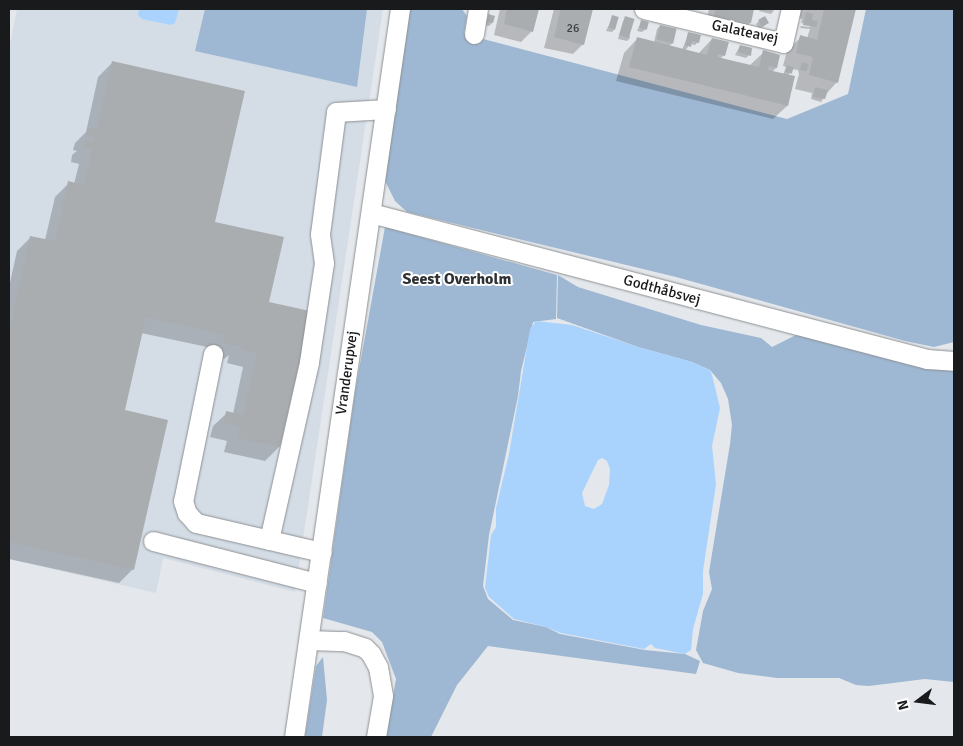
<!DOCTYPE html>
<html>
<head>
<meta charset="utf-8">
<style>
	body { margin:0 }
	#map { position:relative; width:963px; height:746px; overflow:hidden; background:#e4e7eb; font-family:Signika,sans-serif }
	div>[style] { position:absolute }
	.built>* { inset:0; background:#d4dde6 }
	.green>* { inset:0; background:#9eb8d3 }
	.water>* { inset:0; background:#a9d3fd }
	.shadow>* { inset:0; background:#0003 }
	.building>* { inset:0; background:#aaadb0; transform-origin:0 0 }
	.roads { filter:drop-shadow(0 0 1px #8d9093) drop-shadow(0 0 1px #8d9093) }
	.minor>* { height:19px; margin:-9.5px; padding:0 9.5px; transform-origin:9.5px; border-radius:9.5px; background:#fff }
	span { translate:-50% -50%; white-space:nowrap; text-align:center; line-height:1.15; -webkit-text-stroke:4px #fff; paint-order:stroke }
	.number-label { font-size:12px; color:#3d3f40 }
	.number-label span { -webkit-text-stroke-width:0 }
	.street-label { font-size:15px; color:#191a1b }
	.neighbourhood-label { font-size:16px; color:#2e3133; font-weight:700 }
	.frame { position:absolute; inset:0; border:10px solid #191a1b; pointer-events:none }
	.north { position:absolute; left:893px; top:676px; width:50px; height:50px; -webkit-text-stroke:4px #fff; paint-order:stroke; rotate:255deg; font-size:14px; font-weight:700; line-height:20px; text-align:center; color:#191a1b }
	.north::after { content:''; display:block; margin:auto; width:18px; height:22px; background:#191a1b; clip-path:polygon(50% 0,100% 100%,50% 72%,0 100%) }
</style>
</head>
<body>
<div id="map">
	<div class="built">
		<i style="clip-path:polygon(17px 9px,383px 9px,295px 592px,163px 558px,156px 593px,9px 559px,9px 49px)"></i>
	</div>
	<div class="green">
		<i style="clip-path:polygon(205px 9px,367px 9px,357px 87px,195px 51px)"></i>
		<i style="clip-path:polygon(410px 9px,462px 9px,467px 16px,464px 34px,787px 119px,848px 94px,866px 9px,954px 9px,954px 342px,934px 347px,905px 341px,676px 277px,407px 212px,395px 201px,385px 181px)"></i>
		<i style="clip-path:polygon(385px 227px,557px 275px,556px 319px,533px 322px,521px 371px,518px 396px,489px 535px,483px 586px,488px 599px,513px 620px,546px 627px,560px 634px,645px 650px,685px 654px,700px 661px,696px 674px,488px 646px,457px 685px,431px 737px,386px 737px,396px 679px,382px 642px,372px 632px,323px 618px,355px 392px)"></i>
		<i style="clip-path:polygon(558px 275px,578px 287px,701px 325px,761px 338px,772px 347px,798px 334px,954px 371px,954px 682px,925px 679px,869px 686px,856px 685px,839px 678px,777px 678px,738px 673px,703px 663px,696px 650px,703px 611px,712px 589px,709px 572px,730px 444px,732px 425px,728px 399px,721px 383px,710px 370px,692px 362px,638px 347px,557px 318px)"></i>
		<i style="clip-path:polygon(323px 657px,327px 700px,322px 737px,305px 737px,316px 666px)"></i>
	</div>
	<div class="water">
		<i style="clip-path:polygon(139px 9px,179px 9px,175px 23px,171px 25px,142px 19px,138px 15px)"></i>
		<i style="clip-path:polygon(evenodd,536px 321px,572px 325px,638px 347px,692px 362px,710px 370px,712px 375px,720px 408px,712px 446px,716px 484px,703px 571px,703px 594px,693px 629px,691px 650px,685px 654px,655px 648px,651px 644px,644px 649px,561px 633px,546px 627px,514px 619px,489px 597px,485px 588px,491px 535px,496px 527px,496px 508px,509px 454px,530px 329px,536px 321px,602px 458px,607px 461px,610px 469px,609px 485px,602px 504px,594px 509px,585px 506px,582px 493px,598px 460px,602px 458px)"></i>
	</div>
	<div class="shadow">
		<i style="clip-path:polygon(500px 9px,538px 9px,532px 31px,521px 42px,494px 35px)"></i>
		<i style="clip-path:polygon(554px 9px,592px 9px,583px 44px,573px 54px,544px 48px)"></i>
		<i style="clip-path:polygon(709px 9px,753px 9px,750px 23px,739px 33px,705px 26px)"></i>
		<i style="clip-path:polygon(760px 9px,775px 9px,771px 14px,759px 11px)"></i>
		<i style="clip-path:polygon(797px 9px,855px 9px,837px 82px,826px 94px,821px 102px,811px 99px,812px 93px,795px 89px,799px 74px,798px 70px,792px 69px,788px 76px,787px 106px,773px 119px,616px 81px,624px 53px,637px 39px,654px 43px,657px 29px,660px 26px,673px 43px,669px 46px,682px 50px,689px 33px,698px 42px,695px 45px,690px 44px,685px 51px,698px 54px,712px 39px,724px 55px,720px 59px,749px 66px,764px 52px,779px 56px,776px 68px,772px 72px,783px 75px,786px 67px,783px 66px,787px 51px,801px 37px,807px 38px,810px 29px,800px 28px,801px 26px,810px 27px,810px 25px,801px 23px,802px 19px,795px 17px)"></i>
		<i style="clip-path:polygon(489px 16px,492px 23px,489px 26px,484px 25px)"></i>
		<i style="clip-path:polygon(613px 17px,615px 29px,612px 32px,606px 31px)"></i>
		<i style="clip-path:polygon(626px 18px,630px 38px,627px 41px,618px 39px,623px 21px)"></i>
		<i style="clip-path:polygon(759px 21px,764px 26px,759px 29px,756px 24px)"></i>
		<i style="clip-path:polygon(641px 22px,646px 29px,642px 32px,637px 31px)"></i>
		<i style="clip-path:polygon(740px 46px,749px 55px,746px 58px,735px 55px)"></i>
		<i style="clip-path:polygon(112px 63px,267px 303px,297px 367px,279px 447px,265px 461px,224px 452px,227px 441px,210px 437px,213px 426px,227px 413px,233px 414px,243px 367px,227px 363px,229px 355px,224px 359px,210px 356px,212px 348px,141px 333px,124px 411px,133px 569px,119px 583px,9px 559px,9px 287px,17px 251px,31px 237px,45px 240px,55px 197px,69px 183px,74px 184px,79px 164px,71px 162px,72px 155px,77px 151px,73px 150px,75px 143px,86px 132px,98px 77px)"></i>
	</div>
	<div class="building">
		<i style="clip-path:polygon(507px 9px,539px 9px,533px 32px,504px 24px)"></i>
		<i style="clip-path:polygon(561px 9px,593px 9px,584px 45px,554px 37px)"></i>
		<i style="clip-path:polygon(716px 9px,754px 9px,751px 23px,714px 16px)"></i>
		<i style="clip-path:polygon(824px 9px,856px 9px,838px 83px,809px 75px,813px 57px,796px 53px,800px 35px,817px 40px)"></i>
		<i style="clip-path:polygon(806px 12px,813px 14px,812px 20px,818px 21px,816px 27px,803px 25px)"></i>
		<i style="clip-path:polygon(488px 14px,495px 16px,493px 23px,487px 22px)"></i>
		<i style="left:612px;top:15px;width:7px;height:13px;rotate:16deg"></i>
		<i style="left:625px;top:16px;width:10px;height:20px;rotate:17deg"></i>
		<i style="left:765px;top:16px;width:8px;height:8px;rotate:60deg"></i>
		<i style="left:641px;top:20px;width:8px;height:8px;rotate:14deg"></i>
		<i style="left:660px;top:25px;width:17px;height:15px;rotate:13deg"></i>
		<i style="clip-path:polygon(688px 32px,701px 35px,699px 43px,692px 41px,691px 47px,685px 45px)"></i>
		<i style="clip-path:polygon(637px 37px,707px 55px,712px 38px,729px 42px,725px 56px,718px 54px,717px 57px,759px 67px,763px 50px,780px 55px,777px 68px,769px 66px,768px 70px,795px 76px,788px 106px,629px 67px)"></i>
		<i style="clip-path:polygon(740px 45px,752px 48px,751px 56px,738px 52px)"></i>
		<i style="clip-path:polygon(112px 61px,245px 91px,215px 222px,284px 237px,269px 302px,310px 311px,301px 364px,299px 364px,280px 447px,238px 438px,240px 427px,224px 423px,226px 411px,243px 415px,257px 353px,240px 349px,242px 339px,239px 346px,223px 343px,225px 335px,146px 317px,125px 410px,168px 420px,134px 570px,9px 542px,9px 333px,30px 236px,55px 241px,68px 181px,84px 185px,92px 150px,84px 148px,85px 140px,94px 142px,95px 138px,86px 136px,88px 128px,97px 129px)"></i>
		<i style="left:802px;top:62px;width:7px;height:8px;rotate:16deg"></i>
		<i style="left:787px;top:65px;width:7px;height:7px;rotate:16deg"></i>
		<i style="clip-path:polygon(815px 87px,828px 90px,825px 99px,813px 97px)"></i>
	</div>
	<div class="roads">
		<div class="minor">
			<i style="left:644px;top:9px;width:143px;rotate:13.7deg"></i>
			<i style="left:783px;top:43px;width:35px;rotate:-77deg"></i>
			<i style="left:474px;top:34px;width:25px;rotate:-81deg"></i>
			<i style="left:371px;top:213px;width:575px;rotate:14.71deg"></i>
			<i style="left:927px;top:359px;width:27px;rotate:4deg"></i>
			<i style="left:213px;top:354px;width:150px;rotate:101.5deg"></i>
			<i style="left:183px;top:501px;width:13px;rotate:72deg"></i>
			<i style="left:187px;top:513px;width:13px;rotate:48deg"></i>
			<i style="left:196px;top:523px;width:129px;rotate:13deg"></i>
			<i style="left:269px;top:540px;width:182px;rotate:-77.3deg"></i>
			<i style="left:309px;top:362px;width:100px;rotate:-81.4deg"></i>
			<i style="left:324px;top:263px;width:29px;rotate:-98deg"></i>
			<i style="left:320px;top:234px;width:123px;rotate:-82.5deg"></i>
			<i style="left:336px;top:112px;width:50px;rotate:-3.4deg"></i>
			<i style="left:153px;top:541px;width:169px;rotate:14.4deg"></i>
			<i style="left:309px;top:640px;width:35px;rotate:2deg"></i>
			<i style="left:344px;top:641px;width:22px;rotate:18deg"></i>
			<i style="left:365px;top:648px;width:8px;rotate:45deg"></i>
			<i style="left:371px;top:654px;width:15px;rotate:62deg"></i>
			<i style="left:378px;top:667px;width:29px;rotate:80deg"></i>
			<i style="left:383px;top:696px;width:42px;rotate:99.7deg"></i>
			<i style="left:294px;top:737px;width:736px;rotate:-81.72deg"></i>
		</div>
	</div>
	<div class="number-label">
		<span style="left:573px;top:29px">26</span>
	</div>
	<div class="street-label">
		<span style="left:745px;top:32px;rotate:12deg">Galateavej</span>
		<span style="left:662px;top:290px;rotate:15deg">Godthåbsvej</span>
		<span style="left:347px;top:373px;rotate:-82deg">Vranderupvej</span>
	</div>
	<div class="neighbourhood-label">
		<span style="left:457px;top:279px">Seest Overholm</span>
	</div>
	<div class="frame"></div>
	<div class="north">N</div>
</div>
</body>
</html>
